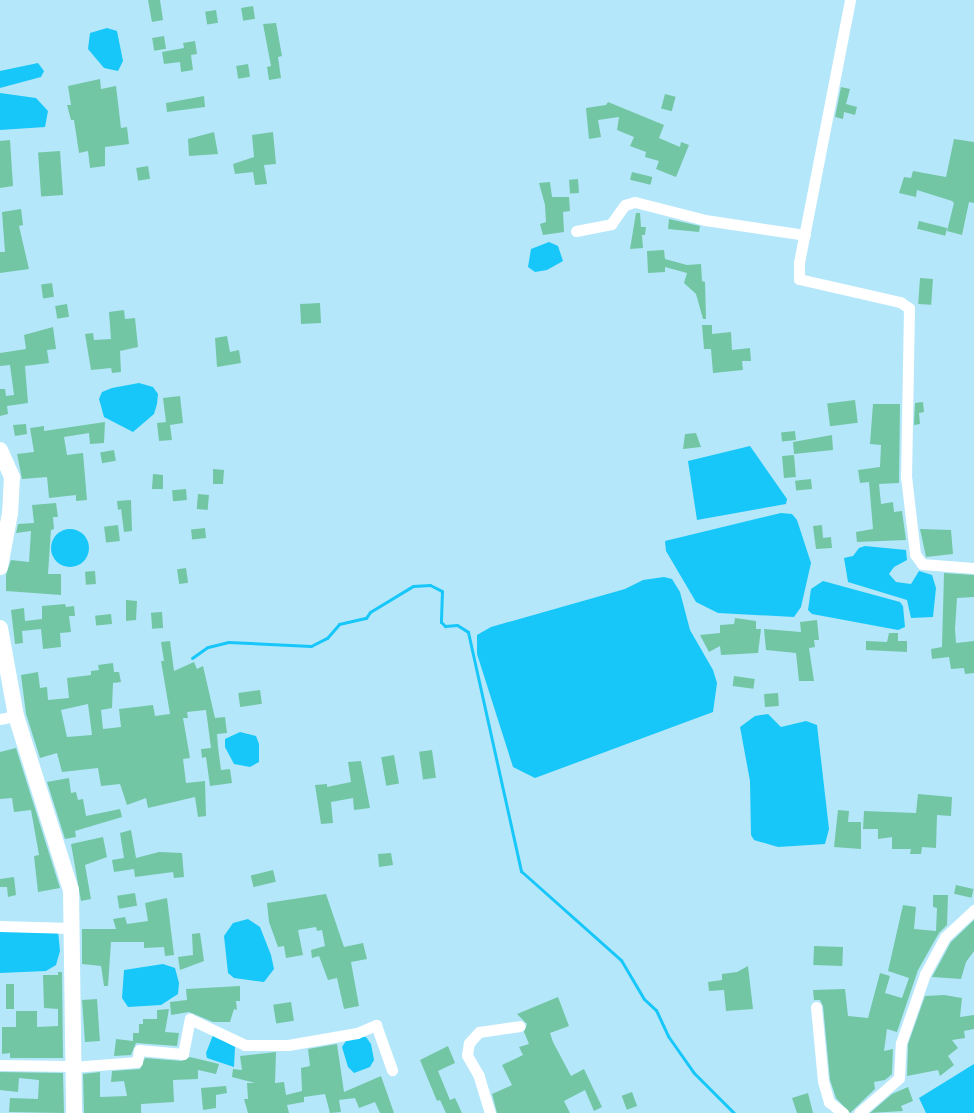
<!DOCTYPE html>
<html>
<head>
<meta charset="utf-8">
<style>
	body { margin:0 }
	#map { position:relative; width:974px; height:1113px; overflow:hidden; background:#b5e7fb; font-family:Roboto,sans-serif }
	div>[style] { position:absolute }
	.water>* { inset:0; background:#17c7f9 }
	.round { border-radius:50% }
	.stream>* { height:3px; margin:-1.5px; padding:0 1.5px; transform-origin:1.5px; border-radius:1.5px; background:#17c7f9 }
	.building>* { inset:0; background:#72c6a3; transform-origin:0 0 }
	.street>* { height:11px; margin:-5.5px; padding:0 5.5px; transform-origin:5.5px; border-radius:5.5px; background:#fff }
	.secondary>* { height:16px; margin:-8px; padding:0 8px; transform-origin:8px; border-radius:8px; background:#fff }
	span { translate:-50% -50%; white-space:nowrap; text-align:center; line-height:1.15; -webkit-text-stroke:4px #b5e7fb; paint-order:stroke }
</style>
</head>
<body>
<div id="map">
	<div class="water">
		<i style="clip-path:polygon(107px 28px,117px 31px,123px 61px,118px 71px,104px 68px,88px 49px,90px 33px)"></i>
		<i style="clip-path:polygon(38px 63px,44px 71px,41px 77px,0 88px,0 71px)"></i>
		<i style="clip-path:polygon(0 93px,36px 98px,48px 111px,45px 127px,0 130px)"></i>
		<i style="clip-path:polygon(549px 242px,558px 246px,563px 261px,547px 270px,535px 272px,528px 267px,531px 249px)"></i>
		<i style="clip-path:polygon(139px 383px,153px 387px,158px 394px,157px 404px,154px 414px,133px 432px,104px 417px,99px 399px,102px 392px,112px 388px)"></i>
		<i style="clip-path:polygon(750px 446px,787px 499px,786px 504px,697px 520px,688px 461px)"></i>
		<i style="clip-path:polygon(781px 513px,792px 514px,797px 520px,811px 563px,801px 607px,794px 617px,718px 613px,696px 602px,666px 551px,665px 541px)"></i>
		<i class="round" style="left:51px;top:529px;width:38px;height:38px"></i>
		<i style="clip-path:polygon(865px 546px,906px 550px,907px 560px,894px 567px,889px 574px,896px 582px,911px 584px,919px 571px,932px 575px,936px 588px,933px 617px,911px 618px,907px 600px,848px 582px,844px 558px,853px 556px,859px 548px)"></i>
		<i style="clip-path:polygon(664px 577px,672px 579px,680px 592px,690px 630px,713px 670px,717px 683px,713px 712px,535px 778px,513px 767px,477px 654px,477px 635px,491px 627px,625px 589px,643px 580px)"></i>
		<i style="clip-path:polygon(823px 581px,900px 602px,903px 606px,905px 627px,898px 630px,812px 614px,808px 610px,811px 589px)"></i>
		<i style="clip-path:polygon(768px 714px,781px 727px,806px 721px,817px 725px,829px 829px,825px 844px,778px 847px,754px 840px,751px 835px,750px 781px,740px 727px,755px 716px)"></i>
		<i style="clip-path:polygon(240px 732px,256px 736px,259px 744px,259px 762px,250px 767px,234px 764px,225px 747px,225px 739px)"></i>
		<i style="clip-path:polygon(248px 919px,260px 927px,271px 955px,274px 969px,264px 982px,234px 978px,228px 973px,224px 936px,233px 923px)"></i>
		<i style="clip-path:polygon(0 929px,58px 931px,60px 951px,56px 965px,46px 971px,0 973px)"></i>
		<i style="clip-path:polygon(163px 964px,175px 968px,179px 983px,178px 994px,161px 1005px,128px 1007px,122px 998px,124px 970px)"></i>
		<i style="clip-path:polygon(213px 1035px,235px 1047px,234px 1067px,207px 1058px,206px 1053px)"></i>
		<i style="clip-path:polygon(360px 1037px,366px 1037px,371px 1044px,374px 1060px,370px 1067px,354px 1073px,348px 1067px,342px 1047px,346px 1041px)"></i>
		<i style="clip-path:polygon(974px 1064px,974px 1113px,926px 1113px,919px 1098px)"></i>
	</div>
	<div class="stream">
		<i style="left:192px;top:658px;width:19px;rotate:-35deg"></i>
		<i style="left:208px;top:647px;width:21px;rotate:-14deg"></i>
		<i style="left:228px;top:642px;width:83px;rotate:2.8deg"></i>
		<i style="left:311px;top:646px;width:18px;rotate:-27deg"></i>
		<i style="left:327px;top:638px;width:18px;rotate:-49deg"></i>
		<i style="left:339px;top:624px;width:28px;rotate:-13deg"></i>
		<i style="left:366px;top:618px;width:7px;rotate:-56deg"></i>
		<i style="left:370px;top:612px;width:50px;rotate:-31.2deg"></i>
		<i style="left:413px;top:586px;width:17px;rotate:-3deg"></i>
		<i style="left:430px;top:585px;width:13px;rotate:27deg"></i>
		<i style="left:442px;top:591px;width:31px;rotate:92deg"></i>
		<i style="left:441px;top:622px;width:6px;rotate:45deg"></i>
		<i style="left:445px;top:626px;width:12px;rotate:-5deg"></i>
		<i style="left:457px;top:625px;width:13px;rotate:32deg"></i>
		<i style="left:468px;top:632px;width:245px;rotate:77.5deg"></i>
		<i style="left:521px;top:871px;width:134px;rotate:41.7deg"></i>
		<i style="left:621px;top:960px;width:45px;rotate:59.5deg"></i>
		<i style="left:644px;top:999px;width:16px;rotate:43deg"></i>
		<i style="left:656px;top:1010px;width:29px;rotate:65deg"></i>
		<i style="left:668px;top:1036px;width:45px;rotate:54.9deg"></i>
		<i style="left:694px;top:1073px;width:57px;rotate:45deg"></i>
	</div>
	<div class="building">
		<i style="clip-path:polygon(148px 0,160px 0,163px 20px,152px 22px)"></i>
		<i style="left:253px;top:6px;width:13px;height:12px;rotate:81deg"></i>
		<i style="left:216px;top:10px;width:13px;height:11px;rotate:81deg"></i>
		<i style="clip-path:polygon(276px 23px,282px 56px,278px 57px,281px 78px,269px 80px,267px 67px,271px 66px,263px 24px)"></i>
		<i style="left:164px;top:36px;width:13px;height:12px;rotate:81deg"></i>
		<i style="clip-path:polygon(195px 41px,197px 54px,191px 55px,193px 70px,181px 72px,180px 62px,164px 64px,162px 52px,184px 48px,183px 43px)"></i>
		<i style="left:248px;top:64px;width:13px;height:12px;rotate:81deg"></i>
		<i style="clip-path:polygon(100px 79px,101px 89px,116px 86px,121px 128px,127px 127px,129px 144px,105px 147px,105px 166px,90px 168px,88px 151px,79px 153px,74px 120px,71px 120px,67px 105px,71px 105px,68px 86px)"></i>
		<i style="clip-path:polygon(841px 87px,850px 89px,846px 104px,857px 107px,855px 115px,844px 112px,843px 119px,835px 117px)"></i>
		<i style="left:665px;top:94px;width:11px;height:15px;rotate:15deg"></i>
		<i style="clip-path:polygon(204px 96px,205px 107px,167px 112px,166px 103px)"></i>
		<i style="clip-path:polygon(608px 102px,664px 125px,659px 138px,680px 147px,681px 142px,689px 145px,676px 177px,656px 169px,659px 161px,645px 157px,646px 152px,630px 146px,634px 137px,617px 130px,619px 117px,598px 120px,601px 137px,589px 139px,586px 108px,606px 105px)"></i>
		<i style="clip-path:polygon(214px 132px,218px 154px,189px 156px,188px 139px)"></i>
		<i style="clip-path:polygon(273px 132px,276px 164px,264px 165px,267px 184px,255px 185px,253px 172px,235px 174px,233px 164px,254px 157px,252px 135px)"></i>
		<i style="clip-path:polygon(954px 139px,974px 142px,974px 203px,969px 202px,962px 235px,947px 231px,954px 203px,952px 201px,917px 190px,916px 197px,899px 193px,904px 177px,911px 178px,913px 171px,946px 177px)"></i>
		<i style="clip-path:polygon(10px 140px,13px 186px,0 188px,0 141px)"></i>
		<i style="left:60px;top:151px;width:44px;height:22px;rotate:86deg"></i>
		<i style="left:148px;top:166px;width:13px;height:12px;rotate:81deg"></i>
		<i style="left:632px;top:172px;width:21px;height:8px;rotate:14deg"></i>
		<i style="left:578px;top:179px;width:14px;height:9px;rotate:86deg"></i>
		<i style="clip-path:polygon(550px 182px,552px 197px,569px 197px,570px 211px,563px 212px,564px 232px,543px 235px,540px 224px,546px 222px,545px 205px,539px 183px)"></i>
		<i style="clip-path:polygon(21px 209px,23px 225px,19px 226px,29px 269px,0 273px,0 252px,5px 252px,2px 212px)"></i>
		<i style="clip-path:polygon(636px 213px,640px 213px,641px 227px,646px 227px,645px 235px,642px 235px,643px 248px,630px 249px)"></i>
		<i style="clip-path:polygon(669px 219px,700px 226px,699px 232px,668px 229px)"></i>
		<i style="left:919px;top:221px;width:29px;height:8px;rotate:14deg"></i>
		<i style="clip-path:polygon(664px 250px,665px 259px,687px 265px,701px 264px,702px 281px,705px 282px,706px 319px,703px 319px,696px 294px,684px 283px,687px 273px,665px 267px,665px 272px,648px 273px,647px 251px)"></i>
		<i style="left:920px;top:278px;width:13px;height:26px;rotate:4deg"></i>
		<i style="left:52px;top:283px;width:14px;height:11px;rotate:82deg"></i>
		<i style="left:320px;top:303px;width:20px;height:20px;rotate:87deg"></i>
		<i style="left:67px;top:304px;width:13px;height:12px;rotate:81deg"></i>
		<i style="clip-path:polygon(124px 310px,125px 319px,135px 318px,138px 347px,120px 351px,121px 372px,112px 373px,111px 368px,91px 370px,85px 334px,93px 333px,94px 340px,111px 339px,109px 312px)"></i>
		<i style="clip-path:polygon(702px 325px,712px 325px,712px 334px,731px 332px,732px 350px,750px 348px,751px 361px,742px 361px,743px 370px,713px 373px,711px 349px,704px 349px)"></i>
		<i style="clip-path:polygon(53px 327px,56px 349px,47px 350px,49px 363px,25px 366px,28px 403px,7px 406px,8px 414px,0 416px,0 389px,5px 389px,6px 396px,14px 395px,10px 365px,0 366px,0 353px,26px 349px,24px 335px)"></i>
		<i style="clip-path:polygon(227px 336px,230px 352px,239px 350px,241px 363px,217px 367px,215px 338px)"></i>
		<i style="clip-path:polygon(180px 396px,183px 423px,170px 425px,172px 440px,159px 441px,157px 423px,166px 422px,163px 398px)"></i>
		<i style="left:855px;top:400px;width:23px;height:28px;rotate:83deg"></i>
		<i style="clip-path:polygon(923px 402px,924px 412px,919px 413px,920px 424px,914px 425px,915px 403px)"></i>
		<i style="clip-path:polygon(873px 404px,900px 404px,899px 483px,879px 484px,881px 504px,893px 502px,894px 512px,902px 511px,906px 540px,857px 542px,856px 532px,873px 529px,869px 482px,860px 483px,858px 470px,880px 467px,881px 445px,870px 444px)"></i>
		<i style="clip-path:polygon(105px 422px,104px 443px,90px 444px,89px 433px,64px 437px,67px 455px,83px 453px,87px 500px,76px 501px,76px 495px,49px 498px,47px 477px,22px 479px,17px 454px,34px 452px,30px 428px,44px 426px,44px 431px)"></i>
		<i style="clip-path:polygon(26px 424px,27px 434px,15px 436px,13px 425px)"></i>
		<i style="left:795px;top:431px;width:9px;height:14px;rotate:84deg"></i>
		<i style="clip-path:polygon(696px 433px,701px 447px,683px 449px,685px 434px)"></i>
		<i style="clip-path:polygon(832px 435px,833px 450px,794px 454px,793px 442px)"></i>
		<i style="left:114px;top:450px;width:11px;height:14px;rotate:80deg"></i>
		<i style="left:794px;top:455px;width:22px;height:12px;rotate:85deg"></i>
		<i style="clip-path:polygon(213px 469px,224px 470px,223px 484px,213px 484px)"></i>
		<i style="clip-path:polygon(153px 474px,163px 475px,163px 489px,152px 489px)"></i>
		<i style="left:811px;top:479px;width:10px;height:16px;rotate:84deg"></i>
		<i style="left:186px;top:489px;width:11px;height:14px;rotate:85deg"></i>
		<i style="left:198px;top:494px;width:11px;height:15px;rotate:5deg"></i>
		<i style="clip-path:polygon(131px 500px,132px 531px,124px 532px,121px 509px,118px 510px,117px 501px)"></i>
		<i style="clip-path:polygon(56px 503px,58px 517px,53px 517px,54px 529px,51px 530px,48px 574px,61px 574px,61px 595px,6px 591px,6px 575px,11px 560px,29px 562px,31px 531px,16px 533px,18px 524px,34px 523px,32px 505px)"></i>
		<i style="left:118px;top:525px;width:16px;height:14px;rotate:83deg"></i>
		<i style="clip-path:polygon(822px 525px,823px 538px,831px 537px,832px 548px,816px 549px,813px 526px)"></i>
		<i style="left:205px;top:528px;width:10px;height:14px;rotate:84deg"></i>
		<i style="clip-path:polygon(920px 529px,951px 530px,953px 554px,926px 557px)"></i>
		<i style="left:186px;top:568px;width:15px;height:9px;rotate:82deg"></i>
		<i style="left:95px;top:571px;width:13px;height:10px;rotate:86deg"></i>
		<i style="clip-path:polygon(944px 573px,974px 575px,974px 597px,957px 598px,955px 629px,956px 643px,974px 641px,974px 673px,965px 674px,964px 668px,951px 669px,949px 657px,932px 659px,931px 649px,942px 647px)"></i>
		<i style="clip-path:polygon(126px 600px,137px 601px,136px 620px,126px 621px)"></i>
		<i style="clip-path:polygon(65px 604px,66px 607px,74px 606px,75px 616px,69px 616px,71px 632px,60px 633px,61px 647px,43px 649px,41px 629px,22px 631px,23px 643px,15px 644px,11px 610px,24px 608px,25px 621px,42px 619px,42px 606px)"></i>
		<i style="left:162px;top:612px;width:16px;height:11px;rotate:86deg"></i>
		<i style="left:111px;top:614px;width:10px;height:16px;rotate:84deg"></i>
		<i style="clip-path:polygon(735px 618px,756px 621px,756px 629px,761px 629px,758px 653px,721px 655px,720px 646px,709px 652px,700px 635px,720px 633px,720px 625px,734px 624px)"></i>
		<i style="clip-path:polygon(817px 620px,819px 640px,814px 640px,815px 647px,809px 648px,814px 681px,799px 681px,796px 653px,766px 650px,764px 629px,801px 632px,800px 622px)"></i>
		<i style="clip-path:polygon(889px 633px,898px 633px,898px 641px,907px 641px,907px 652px,866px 650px,866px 641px,887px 642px)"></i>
		<i style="clip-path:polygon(evenodd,170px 641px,174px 671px,194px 662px,197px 669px,203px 666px,215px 718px,225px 717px,227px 733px,217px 734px,218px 747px,221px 770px,230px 769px,232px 783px,210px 786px,206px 757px,202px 758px,201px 749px,211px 748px,206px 710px,187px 712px,188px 718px,183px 718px,190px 758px,183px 759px,186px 783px,205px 781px,206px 816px,198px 817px,195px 797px,148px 808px,146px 798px,127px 805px,120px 784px,101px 786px,98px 768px,62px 772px,57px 753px,40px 758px,26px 714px,21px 675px,38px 672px,40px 688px,47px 687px,48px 700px,69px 698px,67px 678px,91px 675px,91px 671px,99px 670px,98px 665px,113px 663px,114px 672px,119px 672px,121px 682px,113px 683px,112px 708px,101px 710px,103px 729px,121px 727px,119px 709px,153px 705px,155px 716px,170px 714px,161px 661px,164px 661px,161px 642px,170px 641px,88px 704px,92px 735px,67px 737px,61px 710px,88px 704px)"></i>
		<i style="left:734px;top:676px;width:21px;height:10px;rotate:8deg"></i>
		<i style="left:260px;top:690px;width:14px;height:22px;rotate:82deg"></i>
		<i style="left:778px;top:693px;width:13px;height:14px;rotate:86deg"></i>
		<i style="clip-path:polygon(16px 748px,60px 888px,38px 892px,34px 856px,39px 855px,31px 810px,14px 812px,12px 798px,0 799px,0 752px)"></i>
		<i style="left:432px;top:750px;width:28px;height:13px;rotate:82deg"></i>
		<i style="left:394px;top:755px;width:29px;height:13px;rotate:80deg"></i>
		<i style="clip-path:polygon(361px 761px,370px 808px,354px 810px,353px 798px,331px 802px,333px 823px,321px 824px,315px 785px,327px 784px,327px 787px,351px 782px,348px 762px)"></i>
		<i style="clip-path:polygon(69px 778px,71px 793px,76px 792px,78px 800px,83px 799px,86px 816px,120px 809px,122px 817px,75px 831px,76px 837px,65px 839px,47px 782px)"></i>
		<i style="clip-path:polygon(918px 794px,952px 797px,951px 816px,937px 815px,936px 848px,922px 847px,921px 854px,910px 854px,911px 849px,892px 849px,892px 837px,878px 839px,878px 829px,863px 829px,864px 811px,916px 813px)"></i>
		<i style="clip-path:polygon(838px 810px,849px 811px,848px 822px,861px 822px,861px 849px,834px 847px)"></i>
		<i style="clip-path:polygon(131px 830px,136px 858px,159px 852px,182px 853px,184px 877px,174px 878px,173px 872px,135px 877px,134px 869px,114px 872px,112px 860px,124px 858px,120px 833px)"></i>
		<i style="clip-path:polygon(103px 837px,107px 857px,85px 865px,91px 899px,81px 901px,71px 844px)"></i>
		<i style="clip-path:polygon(391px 853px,393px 865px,379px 867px,378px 854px)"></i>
		<i style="left:273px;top:870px;width:12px;height:23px;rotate:76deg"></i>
		<i style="clip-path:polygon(14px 877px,16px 895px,8px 897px,7px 887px,0 887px,0 879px)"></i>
		<i style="left:956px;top:885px;width:18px;height:9px;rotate:13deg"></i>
		<i style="left:135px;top:893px;width:13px;height:18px;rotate:81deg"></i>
		<i style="clip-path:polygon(326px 894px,344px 947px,363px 943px,367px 959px,351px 962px,359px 1006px,344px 1009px,337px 978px,328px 980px,319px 956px,312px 958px,311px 950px,325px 946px,322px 930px,317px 931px,316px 927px,298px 930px,303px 955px,286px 958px,284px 946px,278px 947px,269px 922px,267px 903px)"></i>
		<i style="clip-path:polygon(933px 895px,948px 895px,947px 925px,939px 933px,918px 970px,897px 1032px,887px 1029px,884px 1051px,893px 1049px,892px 1074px,885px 1080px,874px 1082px,875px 1089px,850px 1113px,836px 1098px,830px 1080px,823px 1006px,820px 1000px,814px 1000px,813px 990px,845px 989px,848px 1016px,868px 1018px,880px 973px,890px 976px,885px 993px,902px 998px,909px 978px,888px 971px,903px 905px,916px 907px,914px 929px,936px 931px,937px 908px,933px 907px)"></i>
		<i style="clip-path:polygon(167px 898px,174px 955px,165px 956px,164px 947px,144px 948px,144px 942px,111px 942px,108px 986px,104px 986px,101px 966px,82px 964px,82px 929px,116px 929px,113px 919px,125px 917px,127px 924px,148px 921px,145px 903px)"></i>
		<i style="clip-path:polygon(974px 920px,974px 951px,966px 962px,961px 979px,932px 977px,951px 942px)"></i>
		<i style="clip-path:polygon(200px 933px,204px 961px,180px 970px,178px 957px,193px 955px,192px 934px)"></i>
		<i style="left:814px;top:946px;width:29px;height:19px;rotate:2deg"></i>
		<i style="clip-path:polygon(748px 966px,753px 1009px,726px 1011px,724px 990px,709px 991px,708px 982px,722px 980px,722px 974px,737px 972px)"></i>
		<i style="clip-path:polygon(58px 972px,62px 972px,63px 1058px,10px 1058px,10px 1053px,2px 1054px,2px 1027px,16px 1027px,16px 1011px,37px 1011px,37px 1027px,58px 1026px,58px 1009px,44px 1008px,43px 975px,58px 975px)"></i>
		<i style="left:6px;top:984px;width:8px;height:25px"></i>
		<i style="clip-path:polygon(240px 986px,240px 1001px,236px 1001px,237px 1010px,234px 1009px,230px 1022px,213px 1022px,189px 1012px,171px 1015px,170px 1002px,187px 1000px,186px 989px)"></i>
		<i style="clip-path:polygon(944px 995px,962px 998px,960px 1017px,974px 1015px,974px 1029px,964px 1031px,965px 1038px,952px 1040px,958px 1048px,948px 1056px,954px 1065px,940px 1076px,938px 1070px,907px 1076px,908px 1044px,925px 996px)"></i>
		<i style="clip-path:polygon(558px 997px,569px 1026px,550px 1033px,553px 1042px,571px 1076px,584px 1069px,602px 1107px,594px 1111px,585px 1090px,564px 1101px,570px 1113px,497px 1113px,492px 1094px,512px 1085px,502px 1065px,523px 1055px,519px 1047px,529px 1044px,524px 1032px,527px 1024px,517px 1014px)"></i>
		<i style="left:97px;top:999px;width:42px;height:15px;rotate:86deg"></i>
		<i style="left:291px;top:1002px;width:19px;height:18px;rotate:81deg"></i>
		<i style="clip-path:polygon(169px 1009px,165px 1032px,179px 1033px,177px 1046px,136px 1043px,131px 1055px,114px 1056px,116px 1039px,133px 1041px,133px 1033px,139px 1033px,139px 1024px,143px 1024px,143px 1019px,157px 1019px,157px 1010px)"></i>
		<i style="clip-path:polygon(337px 1044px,344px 1092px,381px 1076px,394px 1113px,380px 1113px,375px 1102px,359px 1108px,355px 1098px,339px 1100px,341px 1112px,330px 1113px,325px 1094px,304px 1097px,304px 1102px,287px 1105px,289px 1113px,248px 1113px,244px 1099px,248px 1099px,247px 1083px,255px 1083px,232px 1077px,233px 1069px,242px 1070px,240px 1056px,276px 1052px,275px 1083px,284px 1082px,286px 1095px,302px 1091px,301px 1068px,310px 1066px,308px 1049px)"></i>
		<i style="clip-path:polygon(448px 1046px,455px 1063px,438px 1071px,450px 1100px,455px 1098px,462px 1113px,446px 1113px,440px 1100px,437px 1101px,420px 1060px)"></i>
		<i style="clip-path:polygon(190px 1057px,219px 1064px,216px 1074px,198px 1070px,198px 1079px,173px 1080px,174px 1102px,141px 1104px,141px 1113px,84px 1113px,83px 1074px,100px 1072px,100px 1097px,127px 1096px,124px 1081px,111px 1082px,112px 1071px,140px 1069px,145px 1058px,182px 1061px)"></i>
		<i style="clip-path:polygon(0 1072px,63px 1073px,64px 1113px,9px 1112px,10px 1098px,38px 1099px,39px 1080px,19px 1078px,18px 1092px,0 1090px)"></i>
		<i style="clip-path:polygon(226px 1086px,227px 1093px,216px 1095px,216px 1108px,203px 1110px,201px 1088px)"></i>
		<i style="clip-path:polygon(908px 1087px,913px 1101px,901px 1106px,903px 1111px,870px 1113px,892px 1094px)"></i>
		<i style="left:632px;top:1092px;width:15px;height:11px;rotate:70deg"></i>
		<i style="clip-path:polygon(808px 1093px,813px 1113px,797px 1113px,792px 1098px)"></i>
	</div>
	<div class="street">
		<i style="left:850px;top:0;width:268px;rotate:101deg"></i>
		<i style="left:799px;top:263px;width:16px;rotate:90deg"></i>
		<i style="left:799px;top:279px;width:104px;rotate:12.8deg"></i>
		<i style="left:900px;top:302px;width:11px;rotate:34deg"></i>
		<i style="left:909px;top:308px;width:168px;rotate:91deg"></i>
		<i style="left:906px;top:476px;width:79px;rotate:83.4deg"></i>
		<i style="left:915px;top:554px;width:12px;rotate:55deg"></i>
		<i style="left:922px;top:564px;width:52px;rotate:4.4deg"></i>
		<i style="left:576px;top:231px;width:36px;rotate:-11deg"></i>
		<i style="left:611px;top:224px;width:24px;rotate:-54deg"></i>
		<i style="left:625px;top:205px;width:10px;rotate:-17deg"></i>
		<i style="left:635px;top:202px;width:72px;rotate:14.4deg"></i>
		<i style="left:705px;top:220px;width:101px;rotate:8.5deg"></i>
		<i style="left:0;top:719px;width:16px;rotate:-11deg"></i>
		<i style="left:0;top:926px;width:72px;rotate:1.6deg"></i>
		<i style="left:816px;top:1007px;width:74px;rotate:84.6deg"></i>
		<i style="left:823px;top:1081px;width:22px;rotate:74deg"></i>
		<i style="left:829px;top:1102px;width:18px;rotate:38deg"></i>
		<i style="left:0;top:1065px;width:72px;rotate:0.8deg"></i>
		<i style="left:72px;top:1067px;width:65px;rotate:-4.4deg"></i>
		<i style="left:137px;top:1062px;width:12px;rotate:-81deg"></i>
		<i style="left:139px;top:1050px;width:44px;rotate:5.2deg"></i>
		<i style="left:183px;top:1054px;width:36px;rotate:-79deg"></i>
		<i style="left:190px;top:1019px;width:61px;rotate:25.3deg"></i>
		<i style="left:245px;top:1045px;width:43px"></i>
		<i style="left:288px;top:1045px;width:70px;rotate:-9.9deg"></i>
		<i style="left:357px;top:1033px;width:21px;rotate:-23deg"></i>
		<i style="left:376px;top:1025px;width:48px;rotate:70.4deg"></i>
		<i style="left:490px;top:1113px;width:39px;rotate:-107deg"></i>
		<i style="left:479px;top:1076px;width:24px;rotate:-120deg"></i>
		<i style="left:467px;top:1055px;width:12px;rotate:-81deg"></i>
		<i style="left:469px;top:1043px;width:15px;rotate:-48deg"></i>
		<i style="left:479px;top:1032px;width:41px;rotate:-8.3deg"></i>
		<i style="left:859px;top:1113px;width:53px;rotate:-41.2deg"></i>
		<i style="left:899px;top:1078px;width:35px;rotate:-87deg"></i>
		<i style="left:901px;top:1043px;width:73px;rotate:-70.8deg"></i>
		<i style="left:925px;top:974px;width:42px;rotate:-61.6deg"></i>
		<i style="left:945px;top:937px;width:40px;rotate:-43deg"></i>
	</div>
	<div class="secondary">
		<i style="left:0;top:450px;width:30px;rotate:66deg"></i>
		<i style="left:12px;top:477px;width:36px;rotate:93deg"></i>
		<i style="left:10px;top:513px;width:55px;rotate:100.5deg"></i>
		<i style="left:0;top:628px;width:89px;rotate:79.7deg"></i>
		<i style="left:16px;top:716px;width:182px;rotate:72.5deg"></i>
		<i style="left:71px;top:890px;width:223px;rotate:89.2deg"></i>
	</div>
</div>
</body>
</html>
